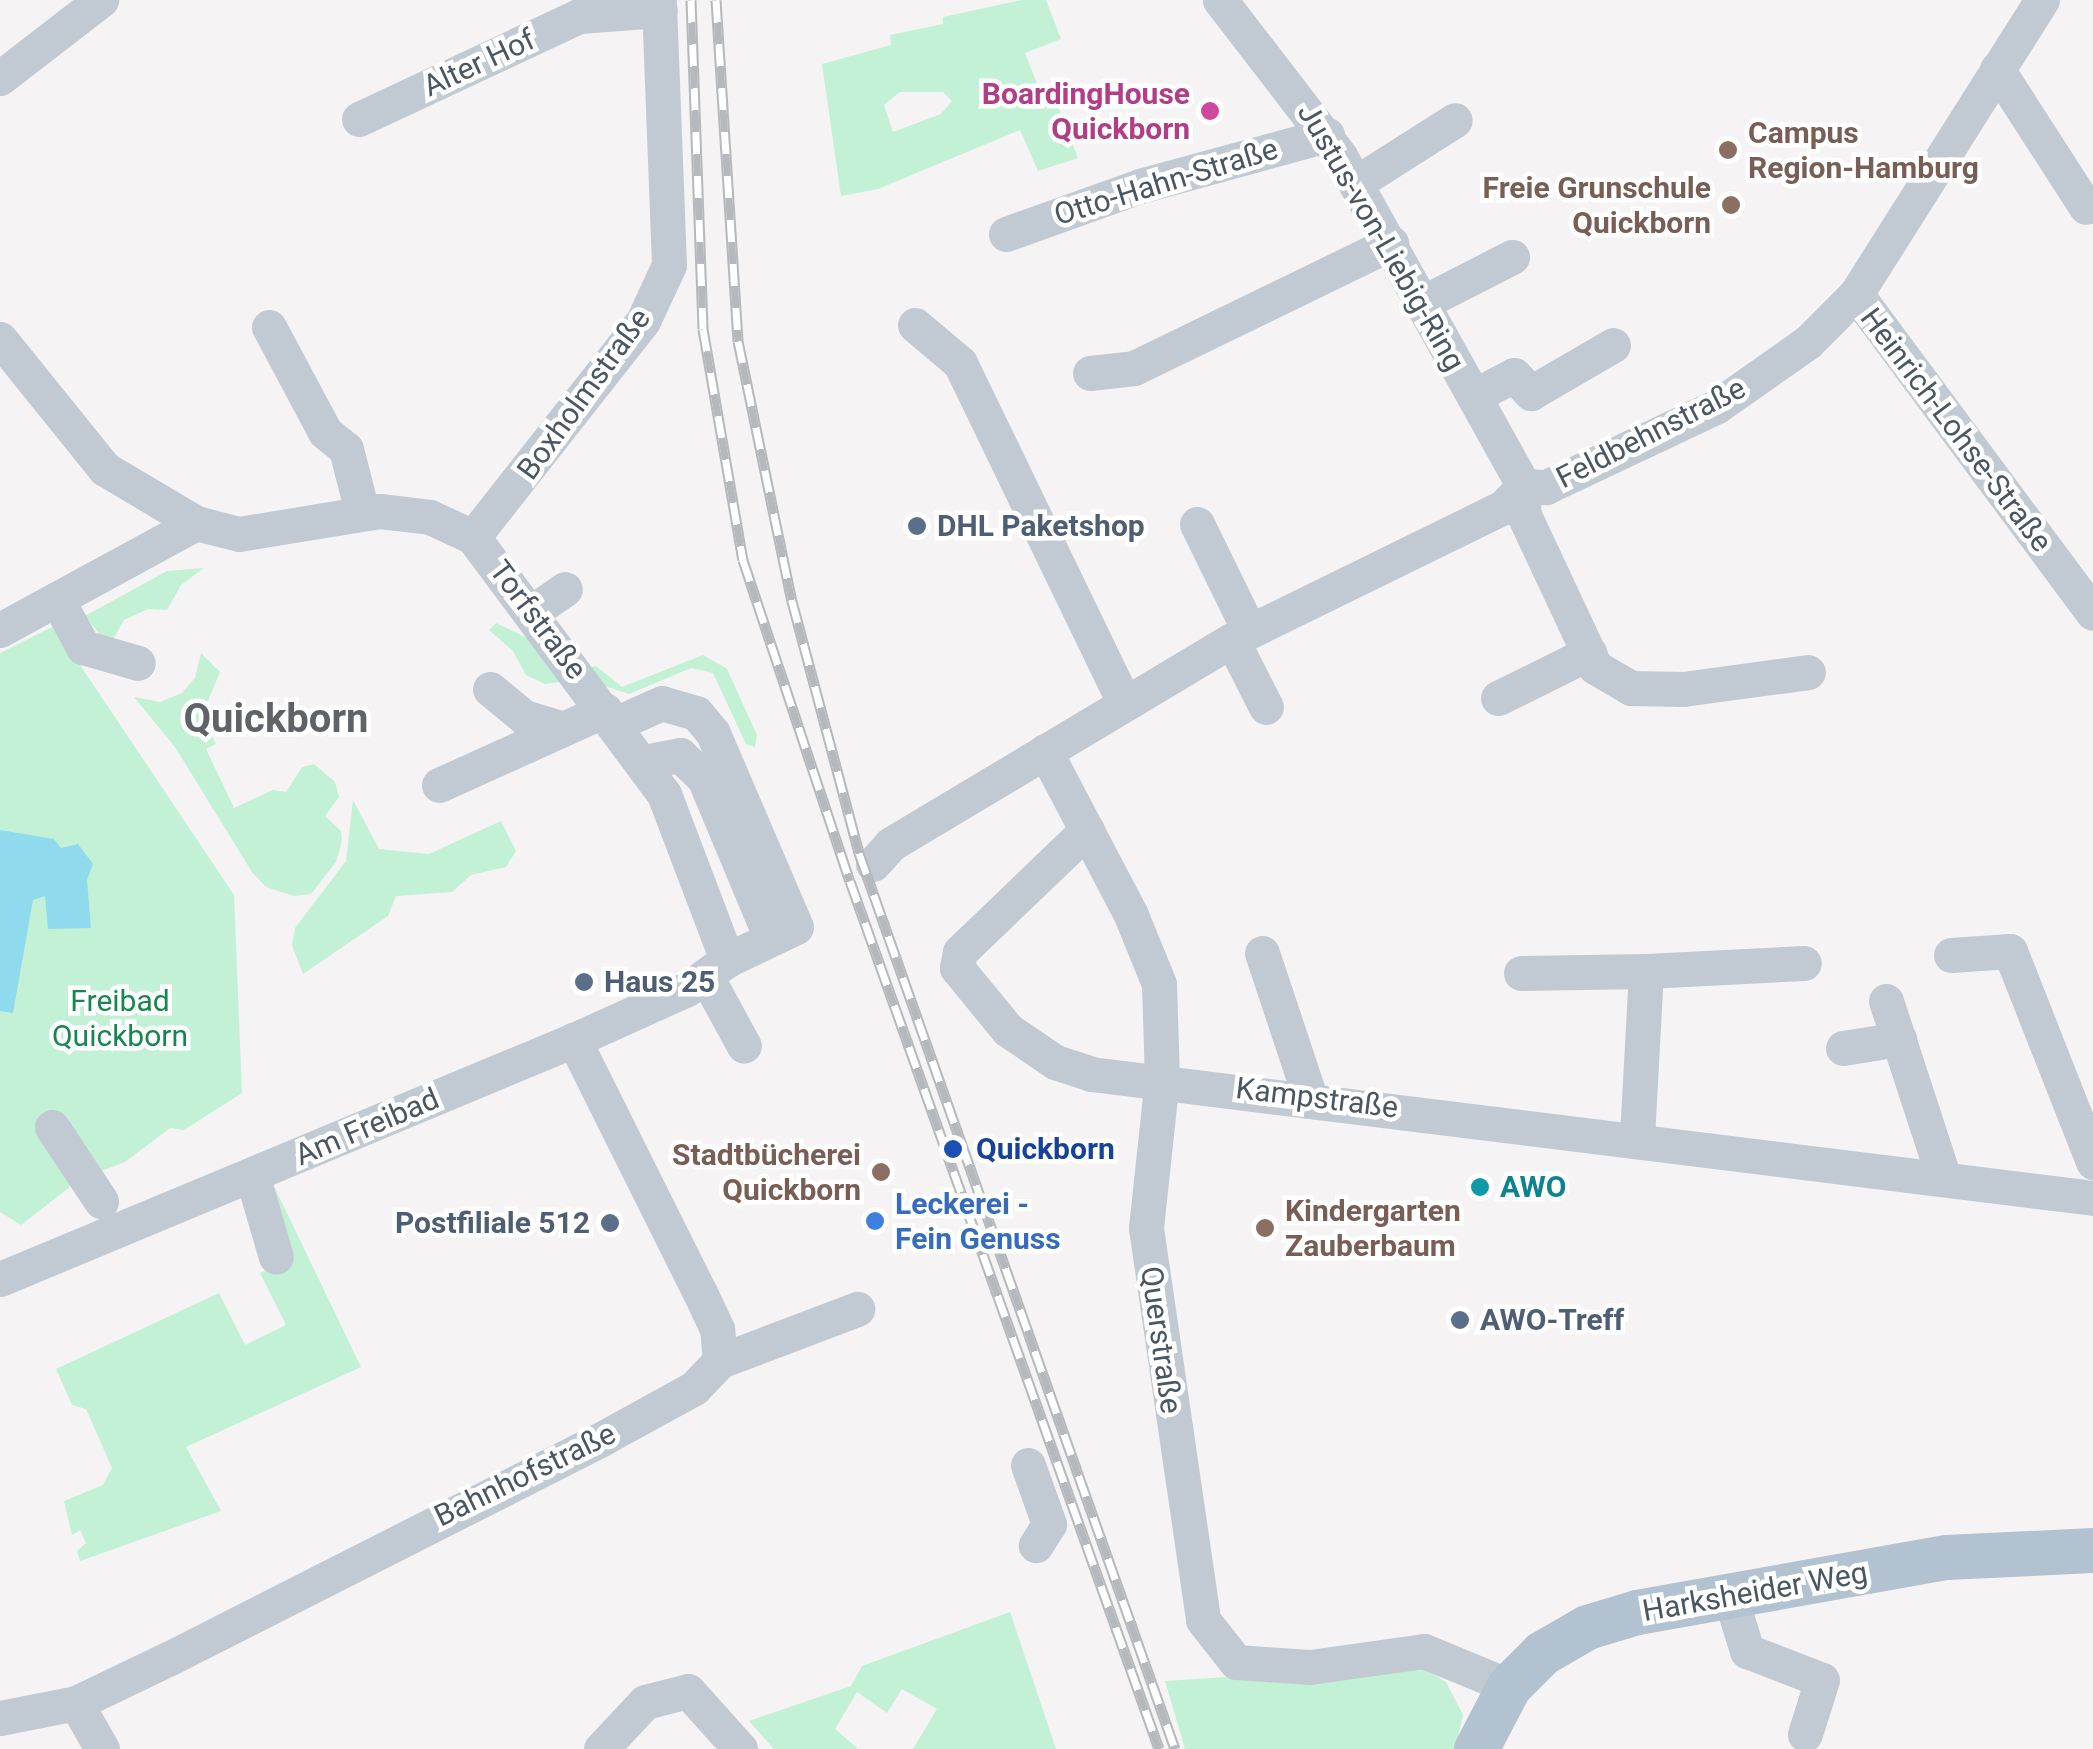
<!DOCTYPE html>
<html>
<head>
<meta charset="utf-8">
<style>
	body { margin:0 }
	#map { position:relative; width:2093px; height:1749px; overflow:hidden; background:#f5f3f3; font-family:Roboto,sans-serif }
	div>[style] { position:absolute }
	.green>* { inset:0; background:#c3f1d5 }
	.water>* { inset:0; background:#90daee }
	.minor>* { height:35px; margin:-17.5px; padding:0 17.5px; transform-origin:17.5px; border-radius:17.5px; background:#c1cad2 }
	.major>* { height:45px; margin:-22.5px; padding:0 22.5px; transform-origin:22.5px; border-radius:22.5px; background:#b3c2d1 }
	.rail>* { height:11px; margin-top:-5.5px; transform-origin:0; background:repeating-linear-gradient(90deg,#fff 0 22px,#b5b8bd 0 44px); box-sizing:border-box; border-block:2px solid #b5b8bd }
	.dots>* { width:28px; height:28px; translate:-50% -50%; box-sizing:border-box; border:5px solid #fff; border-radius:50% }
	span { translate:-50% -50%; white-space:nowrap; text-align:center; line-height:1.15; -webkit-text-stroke:9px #fff; paint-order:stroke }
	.street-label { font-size:30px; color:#4a5661 }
	.hotel-label { font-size:30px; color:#b23c85; font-weight:700 }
	.right { translate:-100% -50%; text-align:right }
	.education-label { font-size:30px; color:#785e54; font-weight:700 }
	.left { translate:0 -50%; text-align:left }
	.service-label { font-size:30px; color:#4e5e75; font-weight:700 }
	.park-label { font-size:30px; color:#17864f }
	.transit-label { font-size:30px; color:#164399; font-weight:700 }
	.culture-label { font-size:30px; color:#0d838f; font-weight:700 }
	.shop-label { font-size:30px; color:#366cbe; font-weight:700 }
	.district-label { font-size:40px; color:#5f6368; font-weight:700 }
</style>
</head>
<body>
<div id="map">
	<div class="green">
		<i style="clip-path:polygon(evenodd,1022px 0,1046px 0,1061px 39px,1025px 53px,1047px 109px,1058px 106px,1078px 158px,1038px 171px,1020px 130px,878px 189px,841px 196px,822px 64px,891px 45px,890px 35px,943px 24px,943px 17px,1022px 0,900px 92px,943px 92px,952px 101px,941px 114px,893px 132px,884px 105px,900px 92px)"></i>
		<i style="clip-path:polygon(204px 568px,181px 585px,167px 610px,148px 609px,124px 620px,109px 646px,85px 616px,167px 571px)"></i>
		<i style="clip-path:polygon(496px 623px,527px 638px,560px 682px,545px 684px,526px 675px,513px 651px,489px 630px)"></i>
		<i style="clip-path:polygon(54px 626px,234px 895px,242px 1093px,184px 1130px,170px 1128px,125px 1162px,80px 1179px,21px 1225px,0 1212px,0 653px)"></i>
		<i style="clip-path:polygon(201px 653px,220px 672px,202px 715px,216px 744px,206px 749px,234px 808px,273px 790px,286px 792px,302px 767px,314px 764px,335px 782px,339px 797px,325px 816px,341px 831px,342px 841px,336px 862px,311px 894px,294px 896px,266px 887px,252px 872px,175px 747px,134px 697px,160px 702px,182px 693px,195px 678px)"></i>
		<i style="clip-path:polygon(703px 655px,727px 669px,757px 735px,755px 747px,746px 744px,713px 673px,691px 668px,629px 694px,605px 686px,589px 668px,596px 666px,622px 687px)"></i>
		<i style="clip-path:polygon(353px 800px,379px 849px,429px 854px,501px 821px,516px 851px,506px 867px,471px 875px,452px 892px,396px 896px,388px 916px,303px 974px,292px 945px,295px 928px,346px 861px)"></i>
		<i style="clip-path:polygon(273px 1184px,361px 1367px,186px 1447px,221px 1511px,80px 1561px,77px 1551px,86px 1543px,80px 1530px,72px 1535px,64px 1501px,103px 1485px,112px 1468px,86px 1409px,72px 1405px,56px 1369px,219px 1293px,245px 1345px,286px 1325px,260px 1273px,267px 1270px,263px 1187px)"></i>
		<i style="clip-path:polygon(1010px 1612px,1056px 1749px,913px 1749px,937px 1709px,902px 1689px,887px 1713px,857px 1692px,835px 1729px,858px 1749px,774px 1749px,749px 1721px,851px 1686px,862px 1666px)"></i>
		<i style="clip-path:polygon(1418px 1665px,1446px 1682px,1463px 1715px,1455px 1749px,1185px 1749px,1165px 1681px)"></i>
	</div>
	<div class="water">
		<i style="clip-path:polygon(0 830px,54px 839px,61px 848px,78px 844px,93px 864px,87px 880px,91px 928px,48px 929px,45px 896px,33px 900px,13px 1013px,0 1011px)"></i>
	</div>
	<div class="minor">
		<i style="left:1220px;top:0;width:197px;rotate:52.4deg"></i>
		<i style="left:1340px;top:156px;width:378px;rotate:60.9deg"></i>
		<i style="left:1997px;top:69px;width:164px;rotate:57.2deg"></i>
		<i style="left:0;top:78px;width:128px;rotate:-37.7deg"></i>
		<i style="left:359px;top:119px;width:243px;rotate:-25.1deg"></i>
		<i style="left:579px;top:16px;width:81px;rotate:-4.2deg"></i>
		<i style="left:1356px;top:183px;width:117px;rotate:-32.5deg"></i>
		<i style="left:1006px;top:234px;width:142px;rotate:-19.7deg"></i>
		<i style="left:1140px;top:186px;width:194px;rotate:-15.3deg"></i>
		<i style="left:1856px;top:294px;width:397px;rotate:53.4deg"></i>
		<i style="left:1424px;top:302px;width:99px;rotate:-27.1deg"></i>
		<i style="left:915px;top:325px;width:59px;rotate:40.2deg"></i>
		<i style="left:960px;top:363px;width:377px;rotate:64.2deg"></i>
		<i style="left:269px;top:327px;width:119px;rotate:61.9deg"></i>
		<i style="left:325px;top:432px;width:27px;rotate:39deg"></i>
		<i style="left:346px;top:449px;width:65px;rotate:75.7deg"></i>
		<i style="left:0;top:339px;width:167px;rotate:51.1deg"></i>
		<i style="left:105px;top:469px;width:106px;rotate:30.7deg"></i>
		<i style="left:196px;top:523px;width:44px;rotate:14.3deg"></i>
		<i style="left:239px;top:534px;width:143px;rotate:-9.3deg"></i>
		<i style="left:380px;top:511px;width:50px;rotate:6.8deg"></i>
		<i style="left:430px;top:517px;width:47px;rotate:24.9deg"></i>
		<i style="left:473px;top:537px;width:320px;rotate:53.4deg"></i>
		<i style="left:664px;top:794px;width:178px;rotate:69.2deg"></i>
		<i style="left:1090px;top:373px;width:44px;rotate:-6.5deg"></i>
		<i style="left:1134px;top:368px;width:286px;rotate:-25.9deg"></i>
		<i style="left:1474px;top:396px;width:45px;rotate:-27.7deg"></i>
		<i style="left:1514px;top:375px;width:25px;rotate:47deg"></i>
		<i style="left:1531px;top:393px;width:95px;rotate:-30.3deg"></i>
		<i style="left:1524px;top:486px;width:22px;rotate:3deg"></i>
		<i style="left:1546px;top:487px;width:189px;rotate:-25.3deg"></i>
		<i style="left:1717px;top:406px;width:111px;rotate:-35.1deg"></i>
		<i style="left:1808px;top:342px;width:68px;rotate:-45deg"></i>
		<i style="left:1856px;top:294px;width:348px;rotate:-57.7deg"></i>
		<i style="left:1524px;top:486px;width:27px;rotate:92deg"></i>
		<i style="left:1523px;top:513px;width:170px;rotate:64.9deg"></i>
		<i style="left:1595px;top:667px;width:42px;rotate:30.3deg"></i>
		<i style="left:1631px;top:688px;width:52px;rotate:1.1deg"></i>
		<i style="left:1683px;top:689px;width:126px;rotate:-7.7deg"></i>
		<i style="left:1197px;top:524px;width:118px;rotate:63.9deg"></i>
		<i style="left:473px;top:537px;width:275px;rotate:-51.8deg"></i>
		<i style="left:643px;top:321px;width:62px;rotate:-65.1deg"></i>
		<i style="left:669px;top:265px;width:265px;rotate:-92.2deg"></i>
		<i style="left:57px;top:599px;width:55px;rotate:61.6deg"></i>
		<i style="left:83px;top:647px;width:57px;rotate:16.2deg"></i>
		<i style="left:532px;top:612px;width:40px;rotate:-34.9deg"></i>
		<i style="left:0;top:630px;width:223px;rotate:-28.6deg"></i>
		<i style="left:1232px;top:640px;width:75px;rotate:63.1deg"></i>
		<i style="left:490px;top:689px;width:44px;rotate:39.5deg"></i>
		<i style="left:524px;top:717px;width:37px;rotate:17deg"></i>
		<i style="left:1498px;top:698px;width:102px;rotate:-26.3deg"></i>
		<i style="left:1045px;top:751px;width:185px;rotate:62.3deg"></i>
		<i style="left:1131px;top:915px;width:74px;rotate:67.9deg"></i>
		<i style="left:1159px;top:984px;width:94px;rotate:88.2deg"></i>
		<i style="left:1162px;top:1078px;width:151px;rotate:96.1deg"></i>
		<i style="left:1146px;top:1228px;width:396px;rotate:81.7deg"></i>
		<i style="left:1203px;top:1620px;width:53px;rotate:51.8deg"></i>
		<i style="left:1236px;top:1662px;width:74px;rotate:3.9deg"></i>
		<i style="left:1310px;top:1667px;width:115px;rotate:-8deg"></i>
		<i style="left:1424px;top:1651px;width:92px;rotate:22.4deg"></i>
		<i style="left:644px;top:762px;width:37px;rotate:-11deg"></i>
		<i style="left:680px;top:755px;width:33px;rotate:44deg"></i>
		<i style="left:704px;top:778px;width:173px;rotate:67.3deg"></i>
		<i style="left:439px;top:785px;width:182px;rotate:-24.3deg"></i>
		<i style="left:1087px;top:830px;width:176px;rotate:136.2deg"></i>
		<i style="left:960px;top:952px;width:16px;rotate:101deg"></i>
		<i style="left:957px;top:968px;width:80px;rotate:50.6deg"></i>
		<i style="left:1008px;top:1030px;width:57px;rotate:34.2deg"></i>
		<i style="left:1055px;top:1062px;width:38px;rotate:18deg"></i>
		<i style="left:1091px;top:1074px;width:1010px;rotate:7.05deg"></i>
		<i style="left:873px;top:864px;width:27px;rotate:-48deg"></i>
		<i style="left:891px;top:844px;width:397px;rotate:-30.9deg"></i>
		<i style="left:1232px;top:640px;width:301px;rotate:-26.1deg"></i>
		<i style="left:1502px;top:508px;width:31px;rotate:-45deg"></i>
		<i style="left:1262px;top:953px;width:152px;rotate:71.6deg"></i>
		<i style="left:1951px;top:955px;width:59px;rotate:-3.9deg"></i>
		<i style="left:2010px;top:951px;width:227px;rotate:68.5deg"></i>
		<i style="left:1646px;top:971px;width:158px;rotate:-2.9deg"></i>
		<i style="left:1521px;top:973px;width:125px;rotate:-0.9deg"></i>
		<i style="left:1646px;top:971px;width:167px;rotate:93.1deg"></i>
		<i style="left:707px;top:978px;width:77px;rotate:61.4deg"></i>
		<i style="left:1886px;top:1001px;width:177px;rotate:71.9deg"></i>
		<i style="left:1843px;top:1048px;width:57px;rotate:-9.1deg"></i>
		<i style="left:52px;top:1127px;width:89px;rotate:56.5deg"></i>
		<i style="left:252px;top:1175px;width:85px;rotate:73.7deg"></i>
		<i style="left:0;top:1279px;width:622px;rotate:-22.61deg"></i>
		<i style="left:574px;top:1040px;width:124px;rotate:-24.3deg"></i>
		<i style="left:687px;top:989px;width:49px;rotate:-35.9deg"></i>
		<i style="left:727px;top:960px;width:76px;rotate:-25.6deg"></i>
		<i style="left:796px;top:927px;width:211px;rotate:-113.2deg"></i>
		<i style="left:713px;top:733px;width:26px;rotate:-130deg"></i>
		<i style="left:696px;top:713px;width:35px;rotate:-164deg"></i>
		<i style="left:662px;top:703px;width:51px;rotate:155.9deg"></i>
		<i style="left:720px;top:1361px;width:147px;rotate:-20.8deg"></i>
		<i style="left:1028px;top:1465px;width:63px;rotate:70.4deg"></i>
		<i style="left:1049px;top:1524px;width:25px;rotate:122deg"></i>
		<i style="left:1730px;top:1596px;width:58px;rotate:72.8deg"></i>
		<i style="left:1747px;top:1651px;width:80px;rotate:21.1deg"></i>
		<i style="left:1822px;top:1680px;width:57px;rotate:107.5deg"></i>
		<i style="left:76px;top:1703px;width:53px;rotate:60.5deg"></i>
		<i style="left:0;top:1718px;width:77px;rotate:-11.2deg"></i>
		<i style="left:76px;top:1703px;width:104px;rotate:-25.6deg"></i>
		<i style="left:170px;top:1658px;width:488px;rotate:-26.9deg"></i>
		<i style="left:605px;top:1437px;width:102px;rotate:-28.8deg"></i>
		<i style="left:694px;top:1388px;width:37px;rotate:-46deg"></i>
		<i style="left:720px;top:1361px;width:32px;rotate:-95deg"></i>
		<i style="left:717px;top:1329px;width:40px;rotate:-115deg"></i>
		<i style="left:700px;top:1293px;width:283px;rotate:-116.5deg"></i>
		<i style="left:601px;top:1749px;width:64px;rotate:-46.9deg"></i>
		<i style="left:645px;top:1702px;width:44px;rotate:-14.3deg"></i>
		<i style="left:688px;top:1691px;width:78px;rotate:48.1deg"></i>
	</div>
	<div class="major">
		<i style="left:1476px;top:1749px;width:71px;rotate:-62.4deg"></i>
		<i style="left:1509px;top:1686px;width:47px;rotate:-45deg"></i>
		<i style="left:1542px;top:1653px;width:52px;rotate:-30deg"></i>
		<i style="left:1587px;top:1627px;width:52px;rotate:-16.7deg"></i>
		<i style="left:1637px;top:1612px;width:314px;rotate:-10.1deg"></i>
		<i style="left:1946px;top:1557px;width:147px;rotate:-2.7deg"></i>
	</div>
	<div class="rail">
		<i style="left:691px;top:0;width:329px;rotate:87.9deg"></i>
		<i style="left:703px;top:329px;width:234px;rotate:80.2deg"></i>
		<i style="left:743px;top:560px;width:338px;rotate:71.6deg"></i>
		<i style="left:850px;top:881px;width:921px;rotate:70.4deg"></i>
		<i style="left:716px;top:0;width:342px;rotate:86.3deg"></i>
		<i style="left:738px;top:341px;width:266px;rotate:78.3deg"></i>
		<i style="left:792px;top:601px;width:261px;rotate:75.1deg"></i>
		<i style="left:859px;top:853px;width:950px;rotate:70.57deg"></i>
	</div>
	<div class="dots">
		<i style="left:1210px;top:111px;background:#d1479c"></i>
		<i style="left:1728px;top:150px;background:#8d6e63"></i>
		<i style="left:1731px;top:205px;background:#8d6e63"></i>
		<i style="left:917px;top:526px;background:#5c6f8a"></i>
		<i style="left:584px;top:982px;background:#5c6f8a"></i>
		<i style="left:953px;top:1149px;background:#1a4fb4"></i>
		<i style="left:881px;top:1172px;background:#8d6e63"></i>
		<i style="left:1480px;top:1187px;background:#0f9aa8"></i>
		<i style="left:875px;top:1221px;background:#3f7fe0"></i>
		<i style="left:610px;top:1223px;background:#5c6f8a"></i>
		<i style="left:1265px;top:1228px;background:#8d6e63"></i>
		<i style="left:1460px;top:1320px;background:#5c6f8a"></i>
	</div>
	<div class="street-label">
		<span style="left:479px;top:63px;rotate:-25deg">Alter Hof</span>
		<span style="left:1166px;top:182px;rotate:-17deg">Otto-Hahn-Straße</span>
		<span style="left:1381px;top:237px;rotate:60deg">Justus-von-Liebig-Ring</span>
		<span style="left:584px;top:394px;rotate:-54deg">Boxholmstraße</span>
		<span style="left:1956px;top:430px;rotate:53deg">Heinrich-Lohse-Straße</span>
		<span style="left:1651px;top:433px;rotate:-27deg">Feldbehnstraße</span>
		<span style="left:538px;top:620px;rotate:53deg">Torfstraße</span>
		<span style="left:1317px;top:1098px;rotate:7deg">Kampstraße</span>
		<span style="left:367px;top:1127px;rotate:-23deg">Am Freibad</span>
		<span style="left:1161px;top:1340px;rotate:82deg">Querstraße</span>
		<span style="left:525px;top:1475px;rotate:-26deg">Bahnhofstraße</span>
		<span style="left:1755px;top:1592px;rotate:-10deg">Harksheider Weg</span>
	</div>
	<div class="hotel-label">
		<span class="right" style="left:1190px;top:111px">BoardingHouse<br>Quickborn</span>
	</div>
	<div class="education-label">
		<span class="left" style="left:1748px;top:150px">Campus<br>Region-Hamburg</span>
		<span class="right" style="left:1711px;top:205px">Freie Grunschule<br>Quickborn</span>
		<span class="right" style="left:861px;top:1172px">Stadtbücherei<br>Quickborn</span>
		<span class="left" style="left:1285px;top:1228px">Kindergarten<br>Zauberbaum</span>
	</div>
	<div class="service-label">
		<span class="left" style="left:937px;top:526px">DHL Paketshop</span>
		<span class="left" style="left:604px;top:982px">Haus 25</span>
		<span class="right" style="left:590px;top:1223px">Postfiliale 512</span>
		<span class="left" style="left:1480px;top:1320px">AWO-Treff</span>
	</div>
	<div class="park-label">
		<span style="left:120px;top:1018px">Freibad<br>Quickborn</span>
	</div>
	<div class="transit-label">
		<span class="left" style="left:976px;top:1149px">Quickborn</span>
	</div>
	<div class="culture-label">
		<span class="left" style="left:1500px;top:1187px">AWO</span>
	</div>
	<div class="shop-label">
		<span class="left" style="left:895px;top:1221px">Leckerei -<br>Fein Genuss</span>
	</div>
	<div class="district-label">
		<span style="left:276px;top:719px">Quickborn</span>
	</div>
</div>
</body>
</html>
